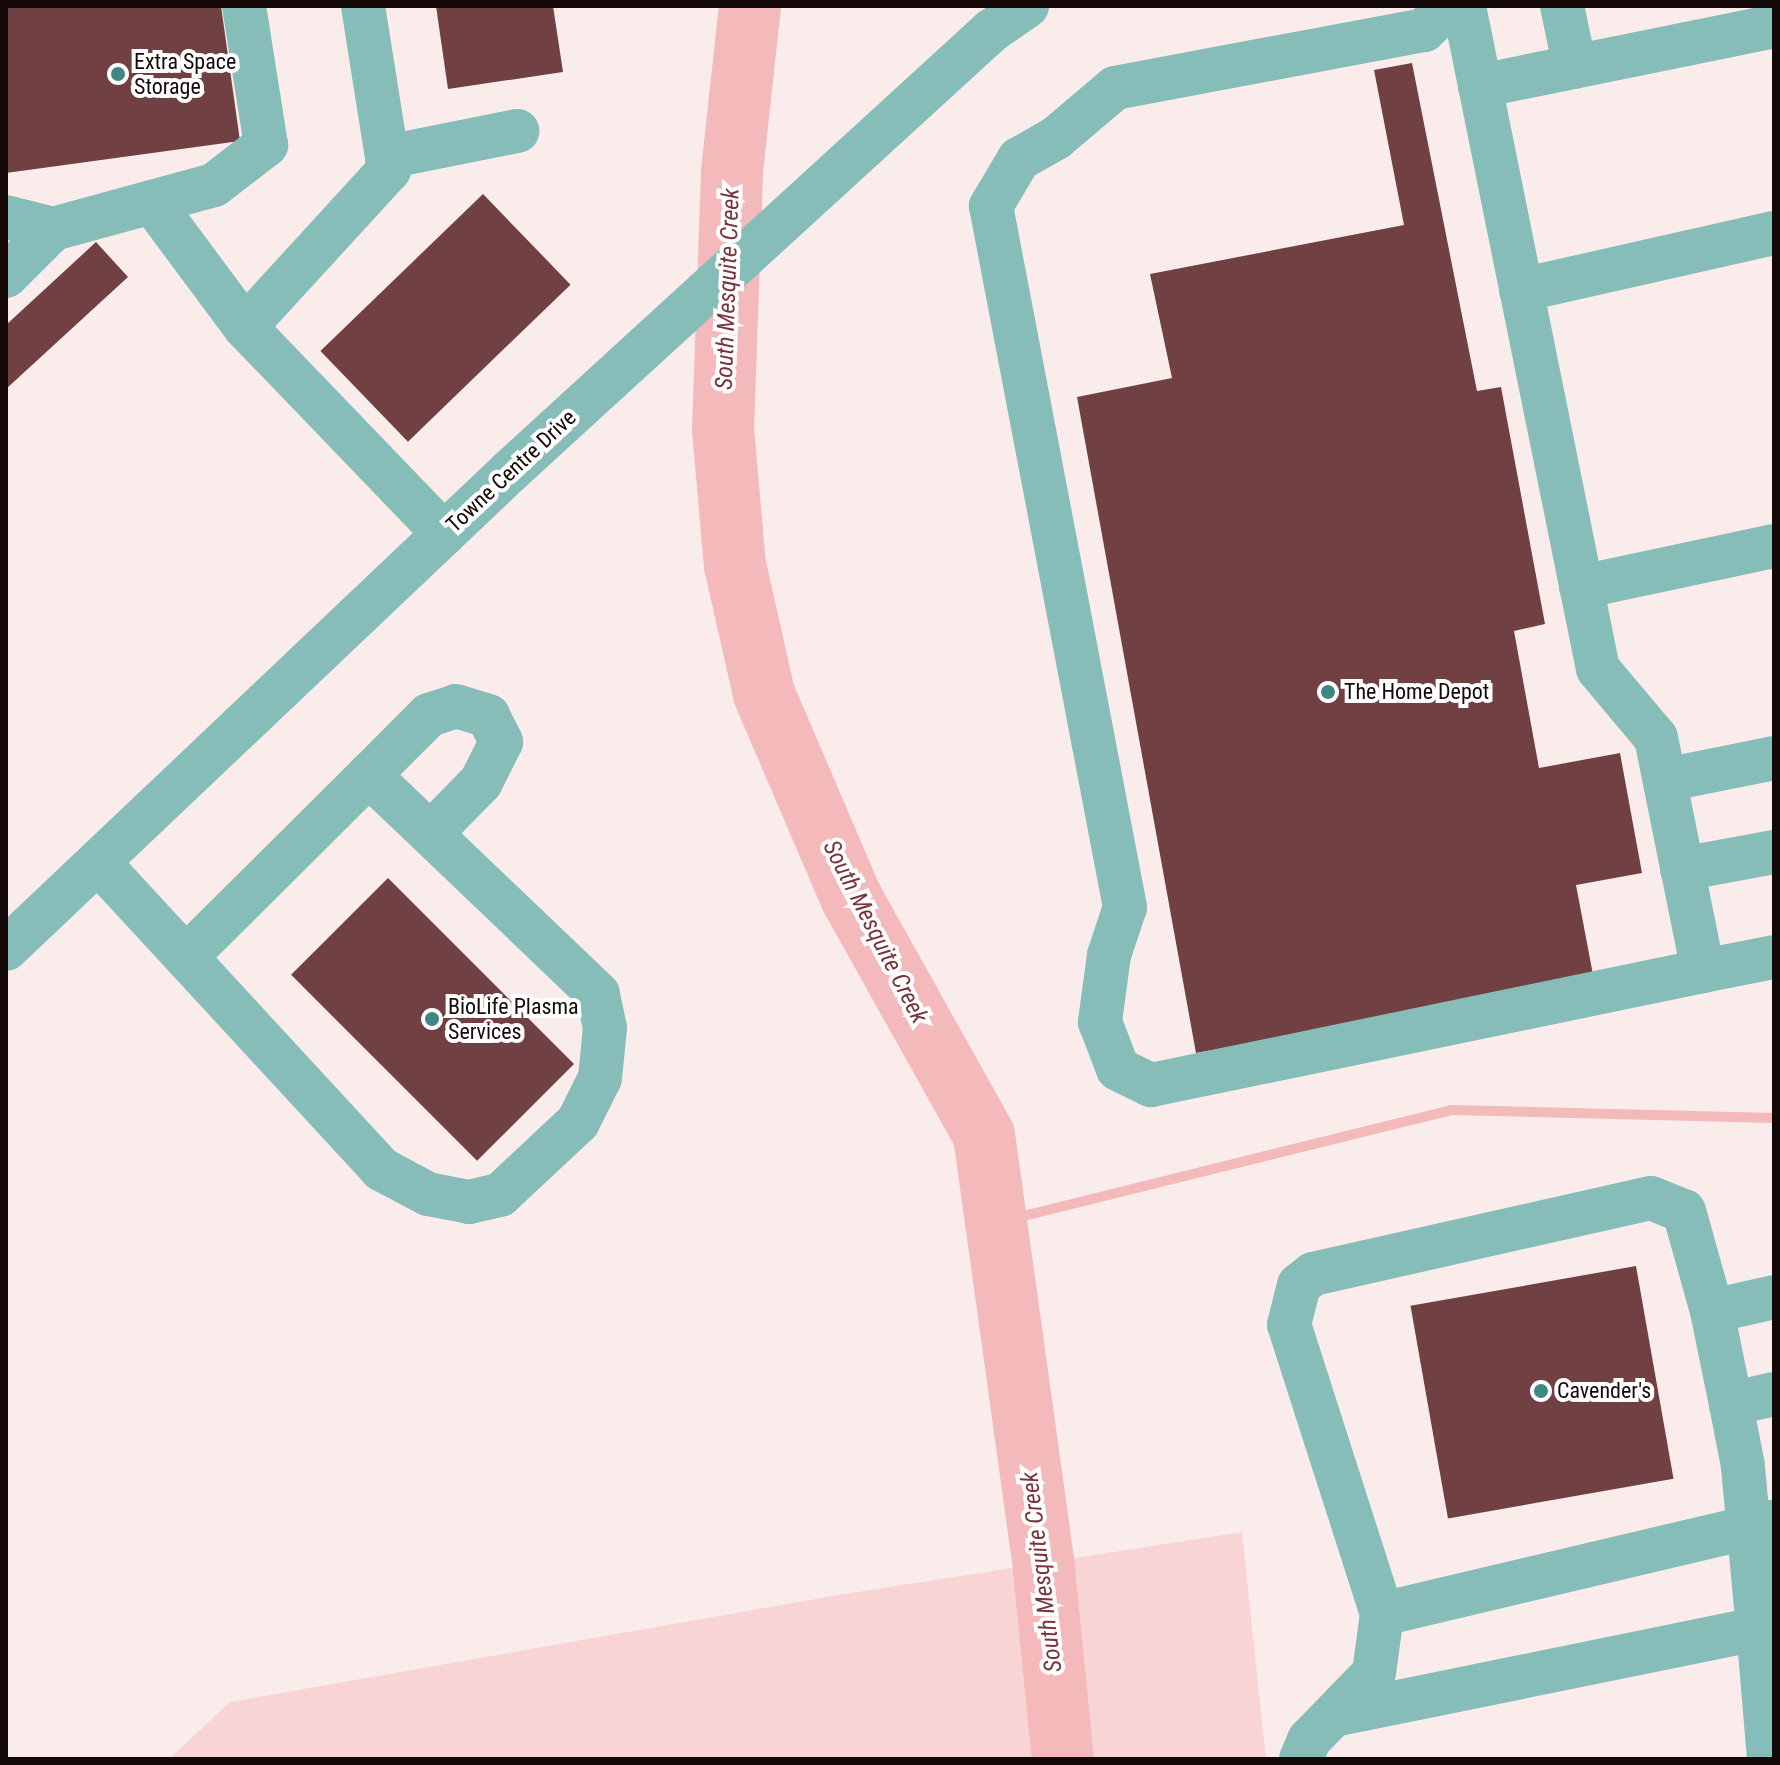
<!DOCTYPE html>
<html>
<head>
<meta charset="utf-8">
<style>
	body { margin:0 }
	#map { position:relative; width:1780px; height:1765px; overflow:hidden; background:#fbecec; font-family:"Roboto Condensed",sans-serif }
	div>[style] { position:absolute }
	.green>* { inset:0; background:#f9d4d5 }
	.stream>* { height:10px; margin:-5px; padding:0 5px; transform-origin:5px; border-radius:5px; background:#f3b9bb }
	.river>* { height:62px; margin:-31px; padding:0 31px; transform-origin:31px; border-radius:31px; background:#f3b9bb }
	.building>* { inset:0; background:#704043; transform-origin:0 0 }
	.minor>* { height:44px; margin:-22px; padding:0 22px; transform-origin:22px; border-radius:22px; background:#87bdb8 }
	.dots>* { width:22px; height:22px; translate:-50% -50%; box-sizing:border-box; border:4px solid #fff; border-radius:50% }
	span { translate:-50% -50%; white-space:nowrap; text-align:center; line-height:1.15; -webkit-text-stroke:8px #fff; paint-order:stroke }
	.poi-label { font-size:22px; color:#140809 }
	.left { translate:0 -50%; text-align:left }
	.street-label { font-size:22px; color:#140809 }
	.water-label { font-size:24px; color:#79343a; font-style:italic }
	.frame { position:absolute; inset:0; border:8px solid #140809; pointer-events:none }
</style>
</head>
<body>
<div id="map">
	<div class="green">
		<i style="clip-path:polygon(1242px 1532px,1266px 1759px,169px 1759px,230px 1702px,838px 1595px)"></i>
	</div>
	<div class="stream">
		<i style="left:995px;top:1223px;width:470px;rotate:-13.9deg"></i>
		<i style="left:1451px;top:1110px;width:323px;rotate:1.4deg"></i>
	</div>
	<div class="river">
		<i style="left:750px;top:6px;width:168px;rotate:96.2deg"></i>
		<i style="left:732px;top:173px;width:256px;rotate:92deg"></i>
		<i style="left:723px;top:429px;width:137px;rotate:85deg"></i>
		<i style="left:735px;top:565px;width:132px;rotate:77.3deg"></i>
		<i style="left:764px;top:694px;width:223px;rotate:66.8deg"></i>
		<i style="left:852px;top:899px;width:270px;rotate:60.8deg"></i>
		<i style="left:984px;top:1135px;width:439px;rotate:82.1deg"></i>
		<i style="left:1044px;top:1570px;width:190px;rotate:84.3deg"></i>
	</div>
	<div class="building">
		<i style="clip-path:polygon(6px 6px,221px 6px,240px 141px,6px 173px)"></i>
		<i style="clip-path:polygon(436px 6px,553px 6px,563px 72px,448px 89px)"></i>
		<i style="clip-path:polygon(1412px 63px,1477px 391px,1501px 387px,1545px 624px,1514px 631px,1539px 768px,1620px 753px,1642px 873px,1576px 885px,1594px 980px,1196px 1053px,1077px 397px,1172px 378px,1150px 274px,1404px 225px,1374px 70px)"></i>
		<i style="left:483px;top:194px;width:126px;height:226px;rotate:46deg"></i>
		<i style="clip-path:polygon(96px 242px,128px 277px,6px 389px,6px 325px)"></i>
		<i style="left:388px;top:878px;width:263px;height:137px;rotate:45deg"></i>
		<i style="left:1636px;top:1266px;width:216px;height:229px;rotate:80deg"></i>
	</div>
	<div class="minor">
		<i style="left:1449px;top:6px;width:35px;rotate:136deg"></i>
		<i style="left:1424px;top:30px;width:314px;rotate:169.4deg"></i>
		<i style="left:1115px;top:88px;width:77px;rotate:139.7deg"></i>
		<i style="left:1056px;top:138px;width:43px;rotate:150.4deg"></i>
		<i style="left:1019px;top:159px;width:55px;rotate:120.8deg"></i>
		<i style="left:991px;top:206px;width:714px;rotate:79.18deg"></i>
		<i style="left:1125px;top:907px;width:51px;rotate:108.4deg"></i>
		<i style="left:1109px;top:955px;width:68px;rotate:97.7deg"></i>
		<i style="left:1100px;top:1022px;width:50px;rotate:69deg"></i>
		<i style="left:1118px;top:1069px;width:37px;rotate:26deg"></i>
		<i style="left:1151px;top:1085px;width:564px;rotate:-11.67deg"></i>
		<i style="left:1703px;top:971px;width:238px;rotate:-101.4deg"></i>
		<i style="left:1656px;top:738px;width:90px;rotate:-130deg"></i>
		<i style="left:1598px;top:669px;width:676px;rotate:-101.43deg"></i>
		<i style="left:1562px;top:6px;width:62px;rotate:78deg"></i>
		<i style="left:1480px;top:86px;width:300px;rotate:-11.5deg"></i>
		<i style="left:387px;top:157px;width:133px;rotate:-11.3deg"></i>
		<i style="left:152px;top:202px;width:156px;rotate:53.4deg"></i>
		<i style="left:245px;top:327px;width:213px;rotate:-47.5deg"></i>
		<i style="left:389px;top:170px;width:166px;rotate:-99deg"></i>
		<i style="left:6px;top:217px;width:49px;rotate:14.3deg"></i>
		<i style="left:6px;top:276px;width:66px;rotate:-45deg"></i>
		<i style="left:53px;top:229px;width:167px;rotate:-15.3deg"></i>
		<i style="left:214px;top:185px;width:66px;rotate:-37.6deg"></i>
		<i style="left:266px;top:145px;width:141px;rotate:-99deg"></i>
		<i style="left:1521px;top:290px;width:259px;rotate:-12.7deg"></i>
		<i style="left:245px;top:327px;width:287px;rotate:46.1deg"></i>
		<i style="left:1581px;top:587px;width:197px;rotate:-12deg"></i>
		<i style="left:369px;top:775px;width:85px;rotate:-45deg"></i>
		<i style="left:429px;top:715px;width:28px;rotate:-18deg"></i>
		<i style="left:456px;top:706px;width:34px;rotate:17deg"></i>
		<i style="left:488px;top:716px;width:29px;rotate:63deg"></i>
		<i style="left:501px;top:742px;width:45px;rotate:116.6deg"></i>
		<i style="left:481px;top:782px;width:70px;rotate:134.4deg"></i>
		<i style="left:1665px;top:780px;width:111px;rotate:-11.4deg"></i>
		<i style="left:98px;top:862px;width:418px;rotate:47.3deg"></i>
		<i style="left:381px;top:1169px;width:53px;rotate:28deg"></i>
		<i style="left:428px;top:1194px;width:42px;rotate:11deg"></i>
		<i style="left:469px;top:1202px;width:32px;rotate:-13deg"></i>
		<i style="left:500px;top:1195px;width:107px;rotate:-43.1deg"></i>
		<i style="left:578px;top:1122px;width:49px;rotate:-63.4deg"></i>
		<i style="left:600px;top:1078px;width:50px;rotate:-84.3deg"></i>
		<i style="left:605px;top:1028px;width:35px;rotate:-102deg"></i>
		<i style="left:598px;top:994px;width:317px;rotate:-136.3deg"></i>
		<i style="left:369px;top:775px;width:258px;rotate:135.2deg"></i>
		<i style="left:1682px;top:869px;width:94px;rotate:-10.5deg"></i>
		<i style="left:6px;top:949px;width:693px;rotate:-43.48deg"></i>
		<i style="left:509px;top:472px;width:653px;rotate:-42.46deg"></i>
		<i style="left:991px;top:31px;width:44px;rotate:-34.8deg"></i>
		<i style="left:1703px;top:971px;width:72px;rotate:-11.2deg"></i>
		<i style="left:1712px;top:1311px;width:95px;rotate:78.5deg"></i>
		<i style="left:1382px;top:1614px;width:403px;rotate:-13.3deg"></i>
		<i style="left:1334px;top:1715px;width:433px;rotate:-11.5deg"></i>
		<i style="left:1758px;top:1629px;width:164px;rotate:-95.3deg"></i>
		<i style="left:1743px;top:1466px;width:63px;rotate:-101deg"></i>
		<i style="left:1731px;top:1404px;width:44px;rotate:-13.1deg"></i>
		<i style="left:1301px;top:1759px;width:21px;rotate:-67deg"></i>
		<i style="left:1309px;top:1740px;width:93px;rotate:-45.9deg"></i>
		<i style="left:1374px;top:1673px;width:60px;rotate:-82.3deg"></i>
		<i style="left:1382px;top:1614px;width:304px;rotate:-107.8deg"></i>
		<i style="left:1289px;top:1325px;width:41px;rotate:-76deg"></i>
		<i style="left:1299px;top:1285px;width:18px;rotate:-38deg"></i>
		<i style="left:1313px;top:1274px;width:346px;rotate:-12.7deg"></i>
		<i style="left:1651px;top:1198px;width:35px;rotate:22deg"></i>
		<i style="left:1684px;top:1211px;width:104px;rotate:74.4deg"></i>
		<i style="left:1712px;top:1311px;width:64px;rotate:-12.7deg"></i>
		<i style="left:1769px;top:1759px;width:130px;rotate:-94.8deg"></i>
		<i style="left:1758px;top:1629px;width:16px;rotate:-4deg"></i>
	</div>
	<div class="dots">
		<i style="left:118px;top:74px;background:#3f8782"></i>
		<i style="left:1328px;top:692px;background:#3f8782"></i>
		<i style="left:432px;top:1019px;background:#3f8782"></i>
		<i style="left:1541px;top:1391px;background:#3f8782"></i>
	</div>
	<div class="poi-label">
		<span class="left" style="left:134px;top:74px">Extra Space<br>Storage</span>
		<span class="left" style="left:1344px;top:692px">The Home Depot</span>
		<span class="left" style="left:448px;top:1019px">BioLife Plasma<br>Services</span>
		<span class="left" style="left:1557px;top:1391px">Cavender's</span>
	</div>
	<div class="street-label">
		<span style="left:511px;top:471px;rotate:-43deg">Towne Centre Drive</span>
	</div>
	<div class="water-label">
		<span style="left:728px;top:289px;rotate:-88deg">South Mesquite Creek</span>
		<span style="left:875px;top:932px;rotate:63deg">South Mesquite Creek</span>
		<span style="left:1042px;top:1572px;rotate:-97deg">South Mesquite Creek</span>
	</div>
	<div class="frame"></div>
</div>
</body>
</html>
